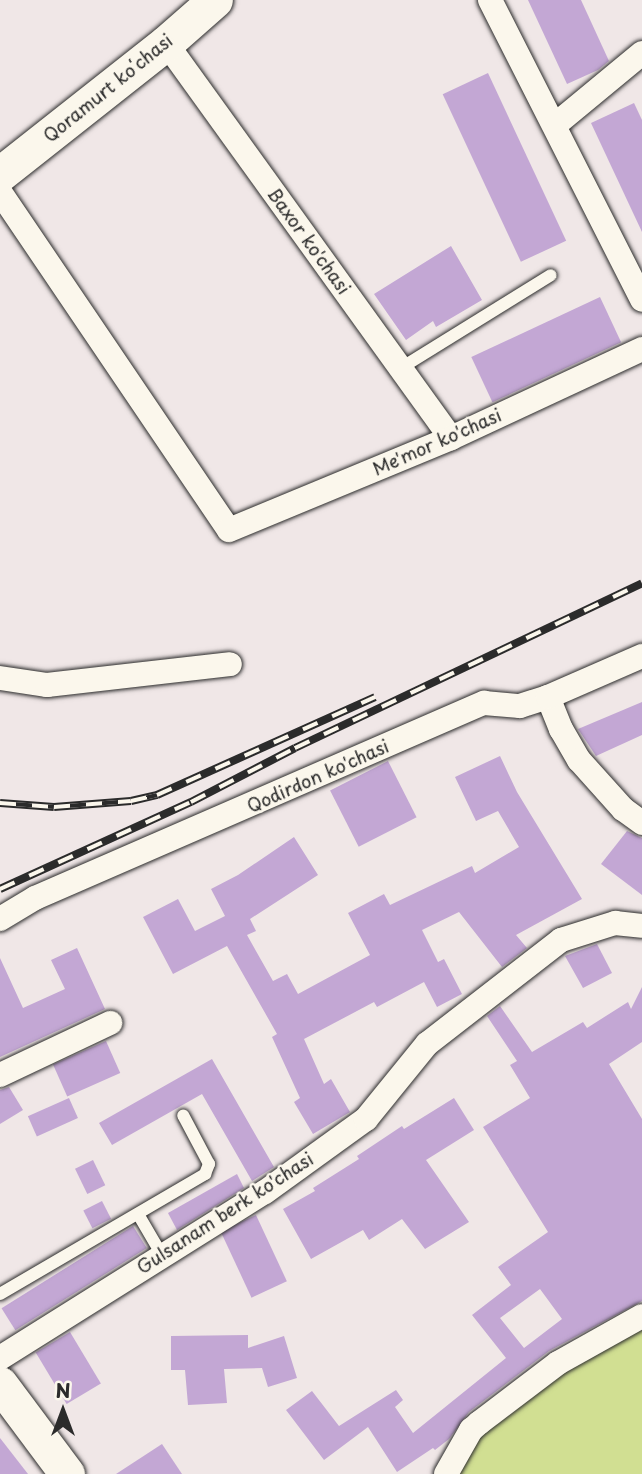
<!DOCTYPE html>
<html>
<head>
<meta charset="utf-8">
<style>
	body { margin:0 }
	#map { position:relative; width:642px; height:1474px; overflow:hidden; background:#f0e7e7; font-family:"Playpen Sans",sans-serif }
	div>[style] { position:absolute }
	.green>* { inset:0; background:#d1df92 }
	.building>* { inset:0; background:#c3a7d4; transform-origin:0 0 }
	.roads { filter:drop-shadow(0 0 2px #2b2b2b) drop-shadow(0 0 2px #2b2b2b) }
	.service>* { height:12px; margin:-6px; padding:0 6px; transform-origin:6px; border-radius:6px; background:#fbf7ec }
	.minor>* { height:24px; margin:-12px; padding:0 12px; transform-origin:12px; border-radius:12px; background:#fbf7ec }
	.secondary>* { height:35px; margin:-17.5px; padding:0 17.5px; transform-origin:17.5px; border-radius:17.5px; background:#fbf7ec }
	.rail>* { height:8px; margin-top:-4px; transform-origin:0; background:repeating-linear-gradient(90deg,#fbf7ec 0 16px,#2b2b2b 0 32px); box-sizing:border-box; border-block:2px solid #2b2b2b }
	span { translate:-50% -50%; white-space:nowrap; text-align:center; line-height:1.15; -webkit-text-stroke:5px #fbf7ec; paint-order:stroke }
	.street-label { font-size:18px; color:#2b2b2b }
	.north { position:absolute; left:28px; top:1376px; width:70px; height:70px; -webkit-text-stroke:5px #fbf7ec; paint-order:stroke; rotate:0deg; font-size:19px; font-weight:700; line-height:28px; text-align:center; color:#2b2b2b }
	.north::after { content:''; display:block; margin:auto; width:24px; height:32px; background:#2b2b2b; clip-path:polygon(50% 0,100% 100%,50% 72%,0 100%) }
</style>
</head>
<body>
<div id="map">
	<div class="green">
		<i style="clip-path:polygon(642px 1326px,642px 1474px,456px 1474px,479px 1434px,599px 1346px)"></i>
	</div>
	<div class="building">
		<i style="clip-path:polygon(528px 0,581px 0,609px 61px,598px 70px,567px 84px)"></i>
		<i style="left:488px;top:73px;width:185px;height:50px;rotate:65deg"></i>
		<i style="clip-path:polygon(634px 103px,642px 120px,642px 232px,591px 123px)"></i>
		<i style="clip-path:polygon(451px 246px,482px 300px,436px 327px,433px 321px,406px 340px,374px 294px)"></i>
		<i style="left:600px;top:297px;width:50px;height:142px;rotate:65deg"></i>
		<i style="clip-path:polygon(642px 702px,642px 735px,596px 756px,578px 729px)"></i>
		<i style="clip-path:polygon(500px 756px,517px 792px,582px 899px,516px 935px,527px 948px,502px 967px,459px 912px,422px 930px,438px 962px,444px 959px,462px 994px,437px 1007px,424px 982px,377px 1007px,374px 1002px,304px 1039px,324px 1084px,331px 1079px,350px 1112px,313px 1134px,294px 1102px,300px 1098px,272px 1037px,277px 1034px,227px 946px,173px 974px,143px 917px,178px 899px,195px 931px,225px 916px,211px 889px,238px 875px,294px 837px,318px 875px,250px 919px,256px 931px,247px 935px,273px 981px,287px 974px,298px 994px,370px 955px,348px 913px,384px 894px,390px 905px,472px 866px,475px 873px,519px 847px,498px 811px,476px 821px,455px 777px)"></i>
		<i style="left:388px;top:761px;width:63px;height:65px;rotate:63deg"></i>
		<i style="clip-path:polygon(627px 831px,642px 838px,642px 895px,601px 864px)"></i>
		<i style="clip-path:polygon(597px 944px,612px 973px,583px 988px,565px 956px)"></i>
		<i style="clip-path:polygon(77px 948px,105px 1009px,0 1057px,0 958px,23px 1008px,65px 989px,51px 960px)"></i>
		<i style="clip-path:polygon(evenodd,642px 987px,642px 1042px,609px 1064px,642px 1119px,642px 1301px,549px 1351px,469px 1412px,449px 1439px,435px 1450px,433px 1448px,397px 1472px,368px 1427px,324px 1460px,286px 1410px,312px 1391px,339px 1426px,396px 1390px,403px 1400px,395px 1407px,413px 1433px,506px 1358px,472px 1315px,511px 1285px,498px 1267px,548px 1232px,483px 1127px,530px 1098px,510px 1065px,517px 1061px,487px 1016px,500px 1006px,532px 1052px,583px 1022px,587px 1028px,628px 1002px,631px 1009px,642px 987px,540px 1289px,562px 1319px,524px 1348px,500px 1318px,540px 1289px)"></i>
		<i style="left:106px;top:1041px;width:35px;height:58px;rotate:66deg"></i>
		<i style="clip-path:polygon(212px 1059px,274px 1167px,252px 1181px,202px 1094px,112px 1145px,99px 1123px)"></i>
		<i style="clip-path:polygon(9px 1087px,23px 1110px,0 1124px,0 1090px)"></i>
		<i style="left:69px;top:1098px;width:22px;height:45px;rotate:66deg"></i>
		<i style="clip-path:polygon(454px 1098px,474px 1130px,426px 1160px,469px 1222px,425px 1249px,402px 1219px,369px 1240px,363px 1230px,311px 1259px,283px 1209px,315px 1191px,313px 1188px,359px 1159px,357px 1156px,402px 1126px,404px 1129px)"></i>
		<i style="left:93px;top:1160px;width:28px;height:20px;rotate:64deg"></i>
		<i style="clip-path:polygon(237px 1174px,244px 1188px,177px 1230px,168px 1213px)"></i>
		<i style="left:102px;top:1201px;width:20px;height:21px;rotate:63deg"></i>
		<i style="left:256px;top:1215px;width:73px;height:39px;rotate:65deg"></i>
		<i style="left:133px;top:1226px;width:26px;height:155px;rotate:58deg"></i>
		<i style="left:70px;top:1332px;width:60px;height:40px;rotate:59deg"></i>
		<i style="clip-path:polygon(248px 1335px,248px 1348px,284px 1336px,297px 1378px,268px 1387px,262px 1368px,224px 1369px,227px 1403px,188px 1405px,185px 1370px,171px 1370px,171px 1336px)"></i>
		<i style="clip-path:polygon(0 1438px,28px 1474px,0 1474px)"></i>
		<i style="clip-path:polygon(162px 1444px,182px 1474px,116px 1474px)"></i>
	</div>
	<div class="roads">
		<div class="service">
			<i style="left:401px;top:368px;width:176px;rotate:-31.8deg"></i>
			<i style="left:138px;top:1214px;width:48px;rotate:59.7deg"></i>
			<i style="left:0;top:1294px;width:238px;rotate:-30.3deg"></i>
			<i style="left:205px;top:1174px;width:11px;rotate:-68deg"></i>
			<i style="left:209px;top:1164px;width:55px;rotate:-118deg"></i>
		</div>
		<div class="minor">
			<i style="left:490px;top:0;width:336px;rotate:63.1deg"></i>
			<i style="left:166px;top:43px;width:487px;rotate:54.2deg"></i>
			<i style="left:555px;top:125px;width:113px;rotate:-39.6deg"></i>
			<i style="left:0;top:192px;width:408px;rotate:55.9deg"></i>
			<i style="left:229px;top:530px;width:240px;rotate:-22.5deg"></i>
			<i style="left:451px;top:438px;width:211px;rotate:-25deg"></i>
			<i style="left:0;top:678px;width:48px;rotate:8.5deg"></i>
			<i style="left:47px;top:685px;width:184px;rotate:-6.5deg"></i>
			<i style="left:548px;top:697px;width:35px;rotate:68deg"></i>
			<i style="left:561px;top:729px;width:36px;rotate:60deg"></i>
			<i style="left:579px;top:760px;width:66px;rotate:48.1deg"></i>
			<i style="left:623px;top:809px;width:24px;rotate:36deg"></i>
			<i style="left:0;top:919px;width:41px;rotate:-31deg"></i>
			<i style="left:35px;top:898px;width:490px;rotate:-23.5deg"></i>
			<i style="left:484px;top:703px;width:36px;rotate:5deg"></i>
			<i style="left:520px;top:706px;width:29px;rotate:-18deg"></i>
			<i style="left:548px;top:697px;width:103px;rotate:-23.6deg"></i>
			<i style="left:0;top:1075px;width:122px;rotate:-25.3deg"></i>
			<i style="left:0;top:1358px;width:313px;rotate:-32.1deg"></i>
			<i style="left:265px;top:1192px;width:125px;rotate:-35.9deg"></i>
			<i style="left:366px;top:1119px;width:97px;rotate:-50.9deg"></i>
			<i style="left:427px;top:1044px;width:170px;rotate:-37.8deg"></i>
			<i style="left:561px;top:940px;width:57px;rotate:-17.5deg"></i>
			<i style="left:615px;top:923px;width:27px;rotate:6deg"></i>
			<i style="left:446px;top:1474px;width:51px;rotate:-60.4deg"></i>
			<i style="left:471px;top:1430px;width:11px;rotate:-41deg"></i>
			<i style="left:479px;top:1423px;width:99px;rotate:-37.2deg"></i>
			<i style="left:558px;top:1363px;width:96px;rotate:-29.2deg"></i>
		</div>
		<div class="secondary">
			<i style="left:0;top:174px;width:211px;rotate:-38.3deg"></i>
			<i style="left:166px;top:43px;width:65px;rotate:-41.3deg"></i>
			<i style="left:0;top:1384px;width:112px;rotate:53.3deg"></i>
		</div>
	</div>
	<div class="rail">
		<i style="left:0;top:803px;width:54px;rotate:4.2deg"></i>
		<i style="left:54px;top:807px;width:77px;rotate:-4.5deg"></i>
		<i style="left:131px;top:801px;width:27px;rotate:-13deg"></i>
		<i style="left:157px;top:795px;width:239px;rotate:-24.2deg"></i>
		<i style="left:0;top:889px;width:210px;rotate:-24.5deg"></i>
		<i style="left:191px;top:802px;width:117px;rotate:-27.4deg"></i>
		<i style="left:295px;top:748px;width:384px;rotate:-25.4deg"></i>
	</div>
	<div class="street-label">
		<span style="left:108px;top:88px;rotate:-39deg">Qoramurt koʻchasi</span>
		<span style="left:309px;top:241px;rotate:54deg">Baxor ko'chasi</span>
		<span style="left:437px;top:442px;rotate:-24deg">Me'mor ko'chasi</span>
		<span style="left:318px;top:776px;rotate:-24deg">Qodirdon ko'chasi</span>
		<span style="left:225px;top:1213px;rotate:-33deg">Gulsanam berk ko'chasi</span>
	</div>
	<div class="north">N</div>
</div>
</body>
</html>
